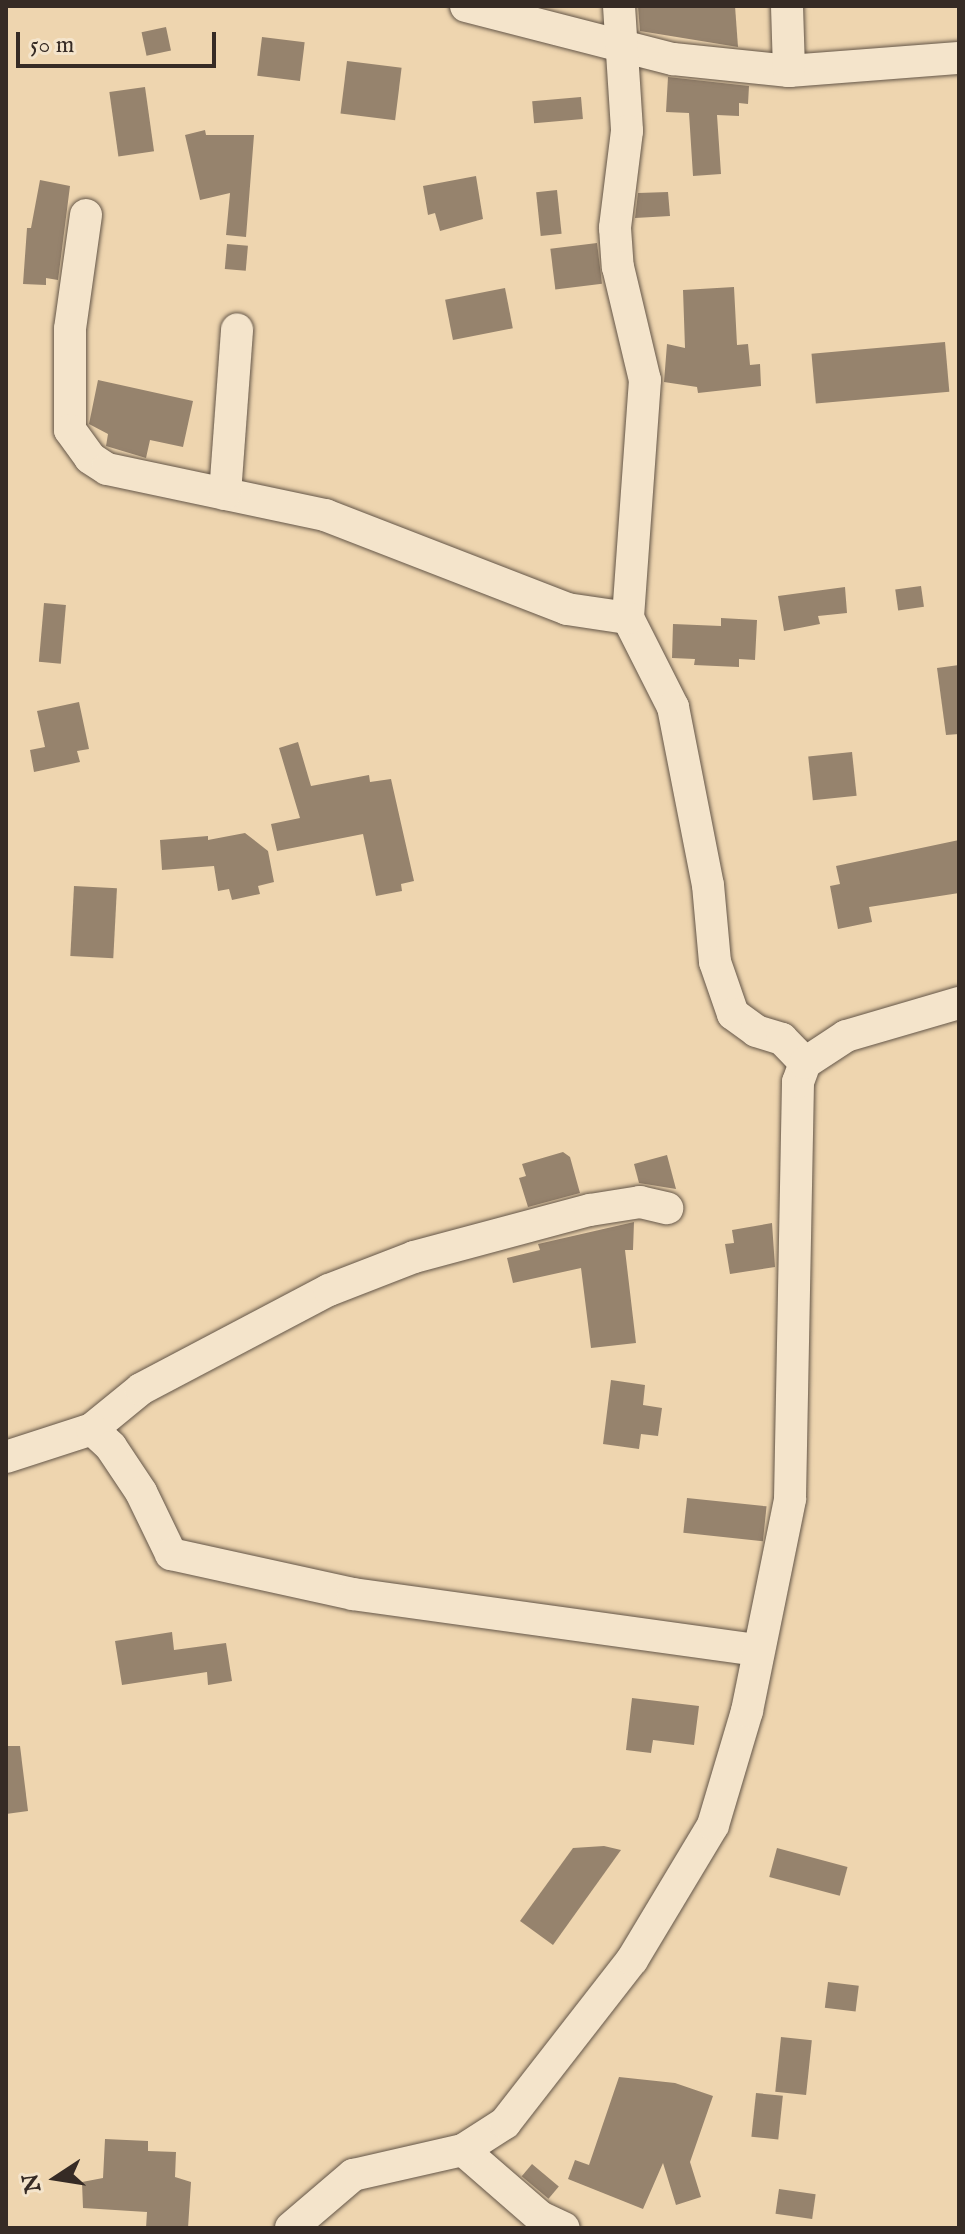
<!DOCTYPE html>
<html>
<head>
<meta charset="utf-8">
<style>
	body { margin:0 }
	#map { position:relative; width:965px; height:2234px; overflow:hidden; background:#eed5af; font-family:"IM FELL English",serif }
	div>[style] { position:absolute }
	.building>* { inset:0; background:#96836d; transform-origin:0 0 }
	.roads { filter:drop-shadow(0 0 2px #645648) drop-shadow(0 0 2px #645648) }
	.street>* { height:32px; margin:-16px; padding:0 16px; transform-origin:16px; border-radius:16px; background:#f4e4cb }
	span { translate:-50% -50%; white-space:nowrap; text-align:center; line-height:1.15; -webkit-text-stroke:8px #f4e4cb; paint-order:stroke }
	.frame { position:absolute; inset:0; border:8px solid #362b25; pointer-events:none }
	.north { position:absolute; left:16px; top:2138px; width:80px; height:80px; -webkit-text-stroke:6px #f4e4cb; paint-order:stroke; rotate:258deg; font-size:22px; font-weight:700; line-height:32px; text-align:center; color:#362b25 }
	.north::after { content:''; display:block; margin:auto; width:28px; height:36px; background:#362b25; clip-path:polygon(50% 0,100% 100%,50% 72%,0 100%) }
	.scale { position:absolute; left:16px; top:32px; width:200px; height:36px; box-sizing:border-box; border:4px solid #362b25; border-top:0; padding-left:10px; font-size:24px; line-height:28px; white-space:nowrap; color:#362b25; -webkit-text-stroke:6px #f4e4cb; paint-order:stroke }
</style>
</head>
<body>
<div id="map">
	<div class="building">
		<i style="clip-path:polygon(638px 6px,735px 6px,738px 47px,640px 31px)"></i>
		<i style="left:166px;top:27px;width:24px;height:25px;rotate:78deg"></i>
		<i style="left:262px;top:37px;width:43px;height:39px;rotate:7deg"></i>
		<i style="left:347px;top:61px;width:55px;height:53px;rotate:7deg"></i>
		<i style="clip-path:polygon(668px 77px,749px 86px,748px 104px,739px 103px,739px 116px,717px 115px,721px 174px,693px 176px,689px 113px,666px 112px)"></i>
		<i style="left:145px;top:87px;width:65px;height:36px;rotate:82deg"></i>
		<i style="left:581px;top:97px;width:22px;height:49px;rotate:85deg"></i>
		<i style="clip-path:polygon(205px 130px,206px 135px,254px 135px,246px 237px,226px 235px,230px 193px,200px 200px,185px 135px)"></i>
		<i style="clip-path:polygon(476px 176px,483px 219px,440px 231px,435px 213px,428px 215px,423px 186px)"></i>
		<i style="clip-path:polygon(40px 180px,70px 186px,58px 280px,46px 278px,46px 285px,23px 284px,27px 228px,31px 228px)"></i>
		<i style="left:557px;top:190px;width:44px;height:21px;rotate:84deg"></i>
		<i style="clip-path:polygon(668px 192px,670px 216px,635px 218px,638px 193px)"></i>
		<i style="left:597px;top:243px;width:41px;height:47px;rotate:83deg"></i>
		<i style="left:227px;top:244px;width:21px;height:25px;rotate:5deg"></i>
		<i style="clip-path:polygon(734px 287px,737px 345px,748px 344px,750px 365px,760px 364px,761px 386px,698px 393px,697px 387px,664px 382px,667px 344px,685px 348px,683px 290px)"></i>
		<i style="left:505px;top:288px;width:41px;height:61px;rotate:79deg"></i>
		<i style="left:945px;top:342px;width:50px;height:134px;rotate:85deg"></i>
		<i style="clip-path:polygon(98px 380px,193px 401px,183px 447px,150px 440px,146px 458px,106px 446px,108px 434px,89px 424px)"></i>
		<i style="left:921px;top:586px;width:21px;height:26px;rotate:82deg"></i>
		<i style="clip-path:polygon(845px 587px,847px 613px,818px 616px,820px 624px,784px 631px,778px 596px)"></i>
		<i style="left:44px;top:603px;width:22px;height:59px;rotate:5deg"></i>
		<i style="clip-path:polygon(721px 618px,757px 620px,755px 660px,739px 659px,739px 667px,694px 665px,695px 659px,672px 658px,673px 624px,721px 626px)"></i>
		<i style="clip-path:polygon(959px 665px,959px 734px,946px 735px,937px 668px)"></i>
		<i style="clip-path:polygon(79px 702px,89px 749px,77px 751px,80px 762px,34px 772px,30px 750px,45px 747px,37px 711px)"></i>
		<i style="clip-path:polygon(298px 742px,311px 786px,369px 775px,370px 782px,391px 779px,414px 881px,401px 884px,402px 891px,376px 896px,363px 834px,277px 851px,271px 824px,300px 818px,279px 748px)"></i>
		<i style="left:852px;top:752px;width:44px;height:44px;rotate:84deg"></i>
		<i style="clip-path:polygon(245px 833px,268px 851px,274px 882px,258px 886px,260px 894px,232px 900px,229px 889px,218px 891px,214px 866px,162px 870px,160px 840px,208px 836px,208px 840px)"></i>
		<i style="clip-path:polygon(959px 840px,959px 893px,869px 907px,872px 922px,838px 929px,830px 886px,840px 884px,836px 866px)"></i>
		<i style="left:74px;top:886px;width:43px;height:70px;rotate:3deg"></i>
		<i style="clip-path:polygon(563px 1152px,570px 1157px,580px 1193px,528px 1207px,519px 1178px,526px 1176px,522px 1164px)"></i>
		<i style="clip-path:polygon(667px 1155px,676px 1189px,639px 1183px,634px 1164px)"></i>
		<i style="clip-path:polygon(634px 1222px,633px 1250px,625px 1250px,636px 1343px,591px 1348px,581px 1268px,513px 1283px,507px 1258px,540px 1250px,538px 1244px)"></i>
		<i style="clip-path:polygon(772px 1223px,775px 1267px,730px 1274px,725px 1244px,734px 1243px,732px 1230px)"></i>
		<i style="clip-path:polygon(611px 1380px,645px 1385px,643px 1405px,662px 1408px,658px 1436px,641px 1434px,639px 1449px,603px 1444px)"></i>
		<i style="left:687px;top:1498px;width:80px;height:35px;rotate:6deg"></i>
		<i style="clip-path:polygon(172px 1632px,174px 1650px,226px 1643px,232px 1681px,208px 1685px,207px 1672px,122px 1685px,115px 1641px)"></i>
		<i style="clip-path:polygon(632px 1698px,699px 1706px,694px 1745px,653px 1740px,651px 1753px,626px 1750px)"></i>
		<i style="clip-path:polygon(6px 1746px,20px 1746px,28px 1811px,6px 1814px)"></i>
		<i style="clip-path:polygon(604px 1846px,621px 1850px,553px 1945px,520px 1921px,573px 1848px)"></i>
		<i style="left:777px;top:1848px;width:73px;height:30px;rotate:15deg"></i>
		<i style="left:828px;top:1982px;width:31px;height:26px;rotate:7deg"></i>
		<i style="left:781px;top:2037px;width:31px;height:55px;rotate:6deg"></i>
		<i style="clip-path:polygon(619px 2077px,675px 2083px,713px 2096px,690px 2162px,701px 2197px,676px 2205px,663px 2163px,643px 2209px,568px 2179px,575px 2160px,589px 2165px)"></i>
		<i style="left:756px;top:2093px;width:27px;height:44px;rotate:6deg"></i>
		<i style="clip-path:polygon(105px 2139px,148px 2141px,148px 2151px,176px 2152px,175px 2177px,191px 2182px,188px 2228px,146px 2228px,147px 2212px,83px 2208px,82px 2182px,103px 2178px)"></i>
		<i style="left:532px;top:2164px;width:35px;height:16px;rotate:40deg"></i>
		<i style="left:779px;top:2189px;width:37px;height:25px;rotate:8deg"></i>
	</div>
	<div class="roads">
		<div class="street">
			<i style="left:466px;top:6px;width:214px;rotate:14.4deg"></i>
			<i style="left:673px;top:59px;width:117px;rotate:5.9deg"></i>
			<i style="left:789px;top:71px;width:170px;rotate:-4.4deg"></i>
			<i style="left:619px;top:6px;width:125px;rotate:86.3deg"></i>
			<i style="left:627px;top:131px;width:98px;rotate:97.1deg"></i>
			<i style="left:615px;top:228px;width:39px;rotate:86deg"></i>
			<i style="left:618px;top:267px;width:116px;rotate:76.6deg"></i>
			<i style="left:645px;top:380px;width:239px;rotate:94.1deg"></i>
			<i style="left:628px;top:618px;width:100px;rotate:63.2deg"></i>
			<i style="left:673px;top:707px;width:181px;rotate:78.9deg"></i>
			<i style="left:708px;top:885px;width:77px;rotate:84.8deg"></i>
			<i style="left:715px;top:962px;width:55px;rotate:70.9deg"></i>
			<i style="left:733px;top:1014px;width:29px;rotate:36deg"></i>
			<i style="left:756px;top:1031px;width:27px;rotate:17deg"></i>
			<i style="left:782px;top:1039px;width:33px;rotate:46deg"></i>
			<i style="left:787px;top:6px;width:65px;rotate:88.2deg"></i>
			<i style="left:86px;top:215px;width:115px;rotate:98deg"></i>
			<i style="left:70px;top:329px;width:101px;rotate:90deg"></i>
			<i style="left:70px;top:430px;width:34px;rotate:54deg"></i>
			<i style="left:90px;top:458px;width:20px;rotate:33deg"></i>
			<i style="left:107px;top:469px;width:223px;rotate:11.9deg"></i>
			<i style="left:325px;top:515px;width:260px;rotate:21.2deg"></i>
			<i style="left:567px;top:609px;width:62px;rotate:8.4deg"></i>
			<i style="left:225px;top:494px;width:165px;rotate:-85.8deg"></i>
			<i style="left:92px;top:1429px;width:63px;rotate:-39.2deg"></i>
			<i style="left:141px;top:1389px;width:212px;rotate:-27.8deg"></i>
			<i style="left:329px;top:1290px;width:91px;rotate:-21.2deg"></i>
			<i style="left:414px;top:1257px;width:182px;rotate:-15deg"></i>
			<i style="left:590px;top:1210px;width:51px;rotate:-9.1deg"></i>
			<i style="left:640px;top:1202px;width:28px;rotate:13deg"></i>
			<i style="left:6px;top:1457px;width:90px;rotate:-18deg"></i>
			<i style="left:92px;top:1429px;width:26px;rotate:43deg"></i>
			<i style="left:111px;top:1447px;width:54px;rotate:56.3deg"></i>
			<i style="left:141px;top:1492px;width:69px;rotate:64.2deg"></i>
			<i style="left:171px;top:1554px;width:186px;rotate:12.4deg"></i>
			<i style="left:353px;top:1594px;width:408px;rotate:7.9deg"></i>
			<i style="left:463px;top:2150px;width:102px;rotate:41deg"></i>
			<i style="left:540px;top:2217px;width:26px;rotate:25deg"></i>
			<i style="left:291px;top:2228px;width:82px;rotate:-40.5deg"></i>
			<i style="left:353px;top:2175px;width:113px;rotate:-12.8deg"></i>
			<i style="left:463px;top:2150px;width:50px;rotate:-32.7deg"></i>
			<i style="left:505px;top:2123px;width:207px;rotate:-52.1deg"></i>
			<i style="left:632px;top:1960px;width:157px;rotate:-59deg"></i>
			<i style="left:713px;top:1825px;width:119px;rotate:-73.4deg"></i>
			<i style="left:747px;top:1711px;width:216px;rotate:-78.5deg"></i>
			<i style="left:790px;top:1499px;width:417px;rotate:-88.9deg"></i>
			<i style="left:798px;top:1082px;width:20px;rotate:-70deg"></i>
			<i style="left:805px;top:1063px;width:49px;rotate:-33.4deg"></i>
			<i style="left:846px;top:1036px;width:118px;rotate:-16.3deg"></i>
		</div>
	</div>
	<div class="frame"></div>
	<div class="north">N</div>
	<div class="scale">50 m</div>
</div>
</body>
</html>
